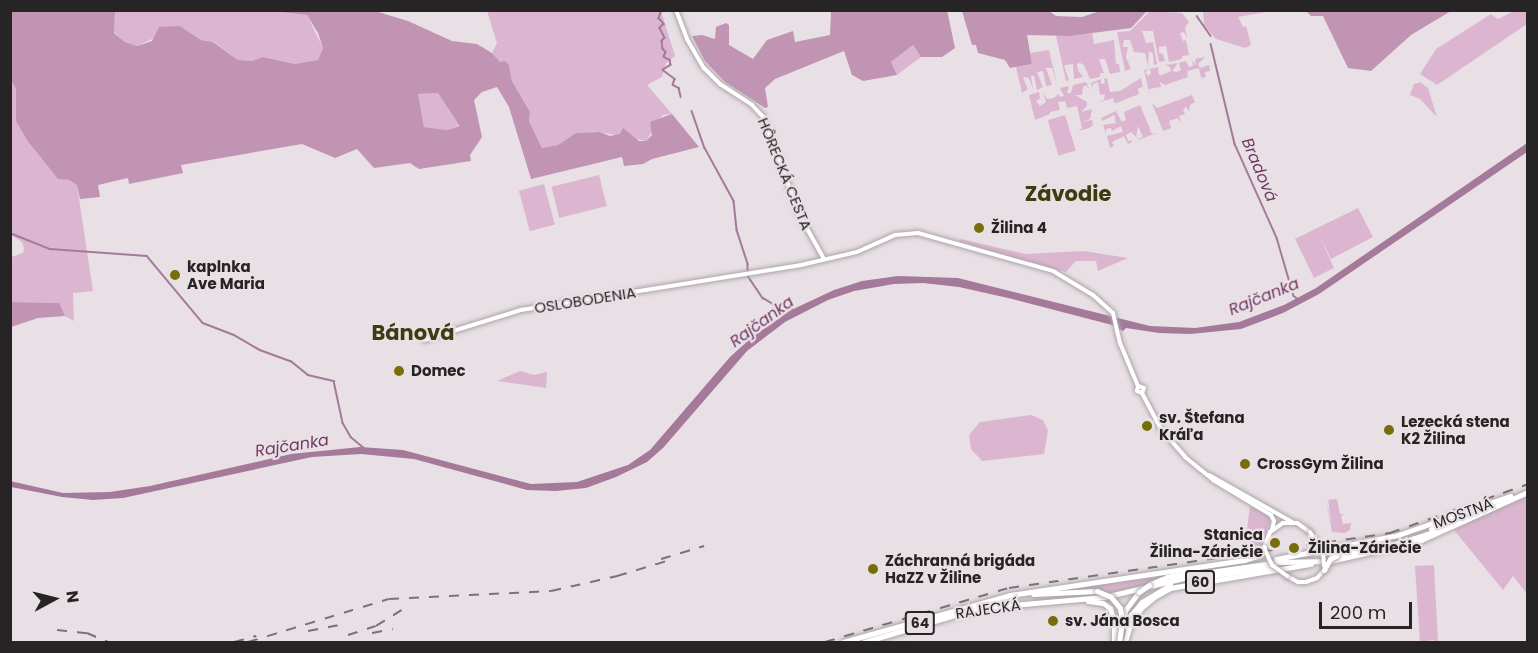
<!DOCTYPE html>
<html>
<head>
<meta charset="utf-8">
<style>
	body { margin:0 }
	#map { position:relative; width:1538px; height:653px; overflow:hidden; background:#e8e0e5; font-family:Poppins,sans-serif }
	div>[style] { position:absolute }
	.green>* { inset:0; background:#dcb6d1; transform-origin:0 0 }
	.forest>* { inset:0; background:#c194b4 }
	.water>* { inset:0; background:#a57999 }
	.stream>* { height:1.5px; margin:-0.75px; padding:0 0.75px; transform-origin:0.75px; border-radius:0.75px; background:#a57999 }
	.roads { filter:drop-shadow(0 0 2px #aca4a9) drop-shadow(0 0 2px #aca4a9) }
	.tertiary>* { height:4px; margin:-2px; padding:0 2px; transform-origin:2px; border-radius:2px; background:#fff }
	.primary>* { height:5px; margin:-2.5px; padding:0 2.5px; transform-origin:2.5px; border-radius:2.5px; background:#fff }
	.rail>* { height:1.5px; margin-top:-0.75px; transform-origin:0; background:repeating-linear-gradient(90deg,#787376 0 10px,transparent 0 20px) }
	.bridges { filter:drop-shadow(0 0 2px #aca4a9) drop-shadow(0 0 2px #aca4a9) }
	.tertiary-bridge>* { height:4px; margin:-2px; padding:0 2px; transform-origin:2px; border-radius:2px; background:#fff }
	.primary-bridge>* { height:5px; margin:-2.5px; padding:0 2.5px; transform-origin:2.5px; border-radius:2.5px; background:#fff }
	.dots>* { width:16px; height:16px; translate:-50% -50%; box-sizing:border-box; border:3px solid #e8e0e5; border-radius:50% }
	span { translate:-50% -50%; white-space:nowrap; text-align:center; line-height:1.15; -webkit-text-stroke:4.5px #e8e0e5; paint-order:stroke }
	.shield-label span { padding:2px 4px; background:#e8e0e5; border:2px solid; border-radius:4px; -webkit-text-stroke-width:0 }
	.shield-label { font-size:14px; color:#272426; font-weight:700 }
	.street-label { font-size:15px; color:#272426 }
	.poi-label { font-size:15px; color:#272426; font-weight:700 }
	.left { translate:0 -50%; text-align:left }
	.right { translate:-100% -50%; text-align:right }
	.water-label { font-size:16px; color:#723864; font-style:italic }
	.district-label { font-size:21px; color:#3f3b11; font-weight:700 }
	.frame { position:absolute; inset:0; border:12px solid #272426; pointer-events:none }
	.north { position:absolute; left:24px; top:569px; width:60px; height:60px; -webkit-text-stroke:4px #e8e0e5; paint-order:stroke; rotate:83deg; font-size:16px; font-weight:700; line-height:24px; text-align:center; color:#272426 }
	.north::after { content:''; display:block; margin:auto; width:21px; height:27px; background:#272426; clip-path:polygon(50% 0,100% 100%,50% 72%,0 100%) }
	.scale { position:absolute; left:1319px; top:602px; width:93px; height:27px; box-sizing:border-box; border:3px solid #272426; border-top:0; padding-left:8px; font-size:18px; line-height:21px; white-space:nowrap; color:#272426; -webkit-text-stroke:4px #e8e0e5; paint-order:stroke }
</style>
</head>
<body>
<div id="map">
	<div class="green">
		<i style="clip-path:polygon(115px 11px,271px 11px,307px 15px,323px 48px,318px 61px,295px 64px,263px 57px,252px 61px,238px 60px,214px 42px,201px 40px,180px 26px,137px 46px,125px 42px,114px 32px)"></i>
		<i style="clip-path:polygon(487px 11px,661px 11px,675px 56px,666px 63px,662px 77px,647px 85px,672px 114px,663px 115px,646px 141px,600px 132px,576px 133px,558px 145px,542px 148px,529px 121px,530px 112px,512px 81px,509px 65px,500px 62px,492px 53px,497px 43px)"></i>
		<i style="clip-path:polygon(1150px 11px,1182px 13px,1189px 22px,1185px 27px,1187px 38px,1184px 32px,1180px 33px,1183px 41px,1186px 40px,1189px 55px,1182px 56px,1182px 59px,1169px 62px,1166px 46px,1159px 47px,1159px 53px,1163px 54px,1165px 61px,1159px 62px,1153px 31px,1142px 31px,1146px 43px,1153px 42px,1157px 64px,1154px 65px,1153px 54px,1149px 51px,1148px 66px,1145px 53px,1134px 52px,1130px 40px,1124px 40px,1123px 47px,1128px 47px,1126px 57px,1131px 69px,1125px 71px,1117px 32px,1130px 31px)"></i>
		<i style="clip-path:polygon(1203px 11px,1271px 11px,1238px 17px,1243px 27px,1246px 26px,1251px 45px,1245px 48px,1216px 39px,1204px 25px)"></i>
		<i style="clip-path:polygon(1514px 11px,1527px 11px,1527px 24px,1437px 85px,1420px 74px,1436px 49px,1491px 14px,1498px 19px)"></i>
		<i style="clip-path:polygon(1092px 33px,1094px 44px,1114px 40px,1116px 64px,1119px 64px,1120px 72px,1110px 74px,1105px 59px,1099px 59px,1104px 73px,1100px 73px,1100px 77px,1090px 79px,1084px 65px,1080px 63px,1077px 64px,1078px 70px,1083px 77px,1074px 79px,1073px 64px,1066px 65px,1064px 66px,1069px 80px,1066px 81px,1056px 36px)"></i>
		<i style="clip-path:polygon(913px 45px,921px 57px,897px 75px,891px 62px)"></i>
		<i style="clip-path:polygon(1049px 50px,1057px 84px,1052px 68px,1046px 68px,1052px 85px,1046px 86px,1043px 71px,1037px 72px,1043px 87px,1037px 90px,1034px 76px,1031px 76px,1033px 90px,1029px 78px,1025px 77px,1023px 78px,1028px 89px,1022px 93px,1016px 67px,1032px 64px,1030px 53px)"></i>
		<i style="clip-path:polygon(1205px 57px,1198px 64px,1200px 68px,1209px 65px,1210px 71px,1205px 72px,1206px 77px,1201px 78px,1199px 68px,1187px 71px,1188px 77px,1165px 85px,1160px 82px,1161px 87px,1149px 89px,1150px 96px,1144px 70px,1149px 69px,1145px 72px,1148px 76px,1151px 74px,1150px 69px,1158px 67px,1159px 75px,1162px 75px,1171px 71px,1170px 67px,1165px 65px,1178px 63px,1172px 71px,1177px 72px,1181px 70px,1179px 63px,1186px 61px,1189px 67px,1193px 66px,1192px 60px,1196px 66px,1195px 59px)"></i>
		<i style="clip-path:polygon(1107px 78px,1110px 92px,1120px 91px,1141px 78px,1143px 87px,1138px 88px,1139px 94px,1119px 102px,1114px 103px,1113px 98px,1097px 103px,1104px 100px,1105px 94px,1100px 95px,1098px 82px,1093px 84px,1092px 88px,1091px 83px,1101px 79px,1101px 84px,1105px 83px,1104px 79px)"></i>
		<i style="clip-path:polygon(11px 80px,16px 89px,16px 121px,58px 178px,69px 180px,77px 185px,93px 291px,73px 293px,74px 321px,65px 316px,58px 303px,11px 302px,11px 257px,23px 253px,24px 248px,22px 242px,11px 235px)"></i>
		<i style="clip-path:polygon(1086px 82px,1090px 90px,1086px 85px,1083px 87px,1082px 95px,1075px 95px,1087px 102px,1087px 106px,1081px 112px,1092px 109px,1090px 119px,1082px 122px,1092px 120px,1093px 125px,1089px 128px,1078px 131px,1082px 128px,1077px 106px,1067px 108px,1065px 101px,1058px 102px,1060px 110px,1050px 112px,1050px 114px,1035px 120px,1029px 95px,1039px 92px,1040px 98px,1036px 101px,1040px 106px,1046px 102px,1043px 92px,1047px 99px,1054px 98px,1058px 94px,1060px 97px,1064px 96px,1060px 88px,1069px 86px,1067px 93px,1071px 93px,1073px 85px)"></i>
		<i style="clip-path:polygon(1420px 82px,1428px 88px,1437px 117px,1420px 99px,1410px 95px,1414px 84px)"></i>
		<i style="clip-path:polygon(438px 93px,459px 125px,447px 130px,424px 127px,418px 94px)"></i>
		<i style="clip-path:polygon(1192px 95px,1195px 102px,1190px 105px,1189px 111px,1186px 107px,1183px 110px,1185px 114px,1179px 116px,1182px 124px,1178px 118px,1169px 121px,1171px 128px,1163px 131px,1152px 103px,1157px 108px)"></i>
		<i style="clip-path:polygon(1140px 105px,1152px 134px,1157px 133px,1138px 140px,1136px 136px,1138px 139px,1143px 137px,1138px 126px,1136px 137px,1131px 132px,1126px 135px,1128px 141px,1131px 140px,1132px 142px,1128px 144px,1124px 136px,1112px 142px,1114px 146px,1110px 148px,1107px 136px,1123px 132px,1121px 126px,1112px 131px,1111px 128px,1106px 129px,1106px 134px,1103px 125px,1116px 123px,1114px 115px,1102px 121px,1101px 118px,1116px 111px,1122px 122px,1126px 120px,1124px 112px)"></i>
		<i style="left:1065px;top:115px;width:37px;height:18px;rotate:73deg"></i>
		<i style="left:599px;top:175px;width:32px;height:49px;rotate:76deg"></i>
		<i style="left:544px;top:184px;width:42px;height:26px;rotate:75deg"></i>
		<i style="clip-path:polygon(1358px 208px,1373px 237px,1331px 259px,1319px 235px,1334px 268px,1314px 278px,1295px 239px)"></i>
		<i style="clip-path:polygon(960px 239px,1026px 254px,1084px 251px,1128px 258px,1098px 271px,1096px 261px,1076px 261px,1066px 272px,1010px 258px,959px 241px)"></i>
		<i style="clip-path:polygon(520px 371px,534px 375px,547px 372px,546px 388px,497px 381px)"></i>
		<i style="clip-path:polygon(1031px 415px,1043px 420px,1048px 430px,1044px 454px,982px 461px,971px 449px,969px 435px,980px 422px)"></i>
		<i style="clip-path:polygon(1527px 495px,1527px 594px,1513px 576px,1503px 590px,1454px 530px)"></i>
		<i style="clip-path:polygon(1326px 499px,1332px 525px,1328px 500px,1337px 499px,1340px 514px,1344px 514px,1341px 516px,1343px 524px,1351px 523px,1350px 530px,1345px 533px,1332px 532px)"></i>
		<i style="clip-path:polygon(1250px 506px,1268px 515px,1270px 522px,1260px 547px,1250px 550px,1245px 549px,1245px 545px)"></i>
		<i style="clip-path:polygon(1434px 565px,1438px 642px,1433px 640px,1420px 642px,1415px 566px)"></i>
		<i style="clip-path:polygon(1172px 574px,1143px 586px,1111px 594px,1096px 589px,1048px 591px)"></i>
	</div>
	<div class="forest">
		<i style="clip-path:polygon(evenodd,11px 10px,115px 11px,114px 33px,125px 42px,137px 46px,152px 41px,159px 27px,180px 26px,201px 40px,213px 42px,238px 60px,252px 61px,263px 57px,295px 64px,318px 60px,323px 48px,318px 33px,307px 15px,271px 11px,375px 11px,408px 21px,452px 41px,477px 44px,492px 53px,500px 62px,505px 61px,509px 65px,512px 81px,530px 112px,529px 121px,542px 148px,558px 145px,576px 133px,600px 132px,610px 136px,620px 134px,623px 128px,639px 141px,646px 141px,652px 135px,650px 122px,672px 114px,699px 147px,652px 159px,643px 164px,624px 166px,622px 157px,531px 179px,509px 107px,497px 87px,482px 92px,474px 100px,482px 137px,470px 155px,471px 161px,419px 169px,410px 163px,374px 168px,357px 149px,335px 158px,302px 144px,181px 165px,183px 173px,129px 184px,128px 178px,98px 185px,100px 197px,80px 199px,77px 185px,69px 180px,58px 179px,27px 140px,16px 121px,16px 89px,11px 80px,11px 10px,438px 93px,459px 125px,459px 126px,447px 130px,424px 127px,418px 94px,438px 93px)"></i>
		<i style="clip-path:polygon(947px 10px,955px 48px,942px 57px,921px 57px,913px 45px,891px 62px,897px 75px,863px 81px,852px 75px,844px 51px,775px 79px,765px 88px,768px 107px,765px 108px,725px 82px,705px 61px,692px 36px,702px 35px,715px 39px,716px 27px,726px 23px,729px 25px,729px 45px,753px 59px,767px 40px,793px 31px,795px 42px,830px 35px,831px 11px)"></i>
		<i style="clip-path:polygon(962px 11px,1049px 11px,1056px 16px,1082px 17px,1100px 11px,1147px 11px,1131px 28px,1069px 36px,1027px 35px,1032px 64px,1010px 68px,1005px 60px,978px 53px,976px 45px,972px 45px)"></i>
		<i style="clip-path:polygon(1306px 11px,1451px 11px,1411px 35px,1371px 71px,1348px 68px,1323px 16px,1311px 16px)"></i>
		<i style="clip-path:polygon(11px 302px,59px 303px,65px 316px,38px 318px,11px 327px)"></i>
	</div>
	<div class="water">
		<i style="clip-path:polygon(1527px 143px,1527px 152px,1319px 294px,1283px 313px,1241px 329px,1190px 334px,1159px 333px,1126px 328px,1123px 331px,1112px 325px,1008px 298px,959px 287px,923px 283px,894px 284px,854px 291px,828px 300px,785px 322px,747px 351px,663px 448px,647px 462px,616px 477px,586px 488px,556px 491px,527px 490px,414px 459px,361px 454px,312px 457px,123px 498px,93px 500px,62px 497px,11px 487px,10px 481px,63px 493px,110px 492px,150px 486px,291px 454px,360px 447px,403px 450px,531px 484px,577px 482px,628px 465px,650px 450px,730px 357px,751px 338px,789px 311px,834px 290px,862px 281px,898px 276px,958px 278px,1150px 326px,1195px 328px,1239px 322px,1284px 305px,1316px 288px)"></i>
	</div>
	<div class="stream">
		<i style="left:662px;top:10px;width:9px;rotate:111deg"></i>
		<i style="left:659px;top:18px;width:8px;rotate:50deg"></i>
		<i style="left:664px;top:24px;width:6px;rotate:135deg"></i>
		<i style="left:660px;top:28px;width:11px;rotate:63deg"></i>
		<i style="left:665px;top:38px;width:4px;rotate:135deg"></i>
		<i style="left:662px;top:41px;width:8px;rotate:83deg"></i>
		<i style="left:663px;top:49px;width:4px;rotate:45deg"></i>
		<i style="left:666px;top:52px;width:5px;rotate:112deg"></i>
		<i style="left:664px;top:57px;width:7px;rotate:27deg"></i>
		<i style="left:670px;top:60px;width:5px;rotate:79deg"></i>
		<i style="left:671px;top:65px;width:9px;rotate:148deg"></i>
		<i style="left:663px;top:70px;width:15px;rotate:37deg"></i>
		<i style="left:675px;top:79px;width:6px;rotate:108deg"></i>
		<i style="left:673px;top:85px;width:7px;rotate:27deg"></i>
		<i style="left:679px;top:88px;width:9px;rotate:77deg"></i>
		<i style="left:1197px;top:16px;width:24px;rotate:55deg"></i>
		<i style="left:1211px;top:44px;width:103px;rotate:76.5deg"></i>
		<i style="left:1235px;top:144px;width:103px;rotate:65.9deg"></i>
		<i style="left:1277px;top:238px;width:60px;rotate:73.7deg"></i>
		<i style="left:1294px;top:296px;width:5px;rotate:37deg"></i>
		<i style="left:692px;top:111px;width:39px;rotate:71deg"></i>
		<i style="left:705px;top:148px;width:60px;rotate:61.3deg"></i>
		<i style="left:734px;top:201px;width:29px;rotate:84deg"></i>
		<i style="left:737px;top:230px;width:36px;rotate:72deg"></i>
		<i style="left:748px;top:264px;width:12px;rotate:90deg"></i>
		<i style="left:748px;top:276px;width:27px;rotate:56deg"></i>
		<i style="left:763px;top:298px;width:17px;rotate:31deg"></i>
		<i style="left:778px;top:307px;width:14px;rotate:8deg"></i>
		<i style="left:10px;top:233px;width:43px;rotate:21.8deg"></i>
		<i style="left:50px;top:249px;width:97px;rotate:4.1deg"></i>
		<i style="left:147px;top:256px;width:87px;rotate:50.1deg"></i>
		<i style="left:203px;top:323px;width:33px;rotate:21deg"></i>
		<i style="left:234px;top:335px;width:30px;rotate:30deg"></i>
		<i style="left:260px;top:350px;width:33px;rotate:20deg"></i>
		<i style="left:291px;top:361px;width:22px;rotate:39deg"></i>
		<i style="left:308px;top:375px;width:27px;rotate:13deg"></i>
		<i style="left:334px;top:381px;width:43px;rotate:77.9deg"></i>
		<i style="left:343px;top:423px;width:16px;rotate:60deg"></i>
		<i style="left:351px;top:437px;width:17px;rotate:40deg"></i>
	</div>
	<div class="roads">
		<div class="tertiary">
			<i style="left:676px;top:10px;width:31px;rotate:69deg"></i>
			<i style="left:687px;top:39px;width:34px;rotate:60deg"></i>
			<i style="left:704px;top:68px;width:23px;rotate:45deg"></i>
			<i style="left:720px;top:84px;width:38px;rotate:33deg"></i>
			<i style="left:752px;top:105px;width:16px;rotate:47deg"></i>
			<i style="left:763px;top:117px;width:106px;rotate:69.5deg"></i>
			<i style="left:800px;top:216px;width:49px;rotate:60.8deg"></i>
			<i style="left:424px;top:340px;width:102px;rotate:-17.2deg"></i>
			<i style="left:521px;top:310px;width:284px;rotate:-9.1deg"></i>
			<i style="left:801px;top:265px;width:57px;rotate:-13.1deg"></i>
			<i style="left:857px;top:252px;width:42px;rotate:-24.1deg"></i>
			<i style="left:895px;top:235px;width:23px;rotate:-5deg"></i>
			<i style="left:918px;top:233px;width:140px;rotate:15.7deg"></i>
			<i style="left:1053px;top:271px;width:47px;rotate:31deg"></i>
			<i style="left:1093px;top:295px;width:27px;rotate:42deg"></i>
			<i style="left:1113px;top:313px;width:31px;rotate:77deg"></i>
			<i style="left:1120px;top:343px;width:47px;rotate:67.3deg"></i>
			<i style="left:1138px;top:386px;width:5px;rotate:101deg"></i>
			<i style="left:1137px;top:391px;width:5px;rotate:22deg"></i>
			<i style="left:1142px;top:393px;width:41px;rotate:62.2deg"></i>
			<i style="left:1161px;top:429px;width:37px;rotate:49deg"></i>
			<i style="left:1185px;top:457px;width:36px;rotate:39deg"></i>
			<i style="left:1213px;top:480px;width:68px;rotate:31.1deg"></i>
			<i style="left:1271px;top:515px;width:7px;rotate:63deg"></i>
			<i style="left:1274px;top:521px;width:9px;rotate:103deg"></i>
			<i style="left:1138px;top:386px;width:6px;rotate:18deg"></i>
			<i style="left:1144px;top:388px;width:5px;rotate:112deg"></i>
			<i style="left:1209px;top:475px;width:95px;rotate:29.5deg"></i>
			<i style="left:1264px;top:547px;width:16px;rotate:-68deg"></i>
			<i style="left:1270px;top:532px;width:16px;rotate:-35deg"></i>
			<i style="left:1283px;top:523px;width:14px"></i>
			<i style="left:1297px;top:523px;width:16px;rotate:35deg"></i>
			<i style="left:1287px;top:576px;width:13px;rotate:29deg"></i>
			<i style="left:1298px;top:582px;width:8px"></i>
			<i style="left:1306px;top:582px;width:12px;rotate:-20deg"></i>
			<i style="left:1317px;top:578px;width:11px;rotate:-49deg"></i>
		</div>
		<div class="primary">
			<i style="left:1431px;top:529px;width:30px;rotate:-24deg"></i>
			<i style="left:1336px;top:556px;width:64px;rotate:-11.7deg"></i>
			<i style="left:1399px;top:543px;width:38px;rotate:-18deg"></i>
			<i style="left:1276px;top:559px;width:124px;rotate:-11.1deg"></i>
			<i style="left:1398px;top:535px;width:119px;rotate:-19.2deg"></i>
			<i style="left:1326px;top:562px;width:98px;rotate:-13deg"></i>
			<i style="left:1421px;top:540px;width:117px;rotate:-24.2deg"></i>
			<i style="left:1204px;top:577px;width:57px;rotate:-9.1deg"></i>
			<i style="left:1260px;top:568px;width:12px;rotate:5deg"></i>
			<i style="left:1150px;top:584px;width:18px;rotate:-22deg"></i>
			<i style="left:1167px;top:577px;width:26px;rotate:-11deg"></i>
			<i style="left:1033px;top:594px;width:64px;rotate:-2.7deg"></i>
			<i style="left:1088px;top:601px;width:15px;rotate:8deg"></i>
			<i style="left:1103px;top:603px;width:9px;rotate:36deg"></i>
			<i style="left:1110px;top:608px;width:15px;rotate:74deg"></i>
			<i style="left:1114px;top:622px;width:20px;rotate:90deg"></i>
			<i style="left:1127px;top:627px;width:13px;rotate:-72deg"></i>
			<i style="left:1131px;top:615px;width:17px;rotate:-50deg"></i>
			<i style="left:1142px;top:602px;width:33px;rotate:-31deg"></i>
			<i style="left:1117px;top:635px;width:28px;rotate:-71deg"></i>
			<i style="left:1126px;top:609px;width:21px;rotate:-53deg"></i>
			<i style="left:843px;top:642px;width:173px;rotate:-15.7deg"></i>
			<i style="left:1010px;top:595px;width:237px;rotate:-8.5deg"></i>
			<i style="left:1244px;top:560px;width:17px;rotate:-17deg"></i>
			<i style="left:864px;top:642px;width:119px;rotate:-16.6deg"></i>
			<i style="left:978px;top:608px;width:126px;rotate:-5deg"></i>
			<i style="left:1104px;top:597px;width:109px;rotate:-13.3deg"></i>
			<i style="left:1210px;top:572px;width:70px;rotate:-8.2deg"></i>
			<i style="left:1279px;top:562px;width:49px;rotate:-1.2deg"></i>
			<i style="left:1125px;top:642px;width:18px;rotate:-74deg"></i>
			<i style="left:1130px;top:625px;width:20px;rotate:-57deg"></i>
			<i style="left:1141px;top:608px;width:17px;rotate:-40deg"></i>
			<i style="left:1154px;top:597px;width:18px;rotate:-29deg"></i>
			<i style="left:1170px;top:588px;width:143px;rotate:-9.7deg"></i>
		</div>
	</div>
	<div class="rail">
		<i style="left:661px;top:559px;width:45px;rotate:-16.8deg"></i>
		<i style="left:57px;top:630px;width:30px;rotate:6deg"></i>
		<i style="left:87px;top:633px;width:23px;rotate:23deg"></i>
		<i style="left:308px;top:631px;width:37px;rotate:-11deg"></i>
		<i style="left:372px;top:633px;width:21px;rotate:-11deg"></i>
		<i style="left:348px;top:635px;width:29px;rotate:-18deg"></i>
		<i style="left:376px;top:626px;width:34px;rotate:-32deg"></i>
		<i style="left:234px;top:642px;width:23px;rotate:-15deg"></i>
		<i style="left:248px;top:642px;width:147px;rotate:-17deg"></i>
		<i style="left:389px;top:599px;width:162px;rotate:-2.8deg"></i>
		<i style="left:551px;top:591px;width:68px;rotate:-12.8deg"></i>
		<i style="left:617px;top:576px;width:55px;rotate:-16.8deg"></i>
		<i style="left:825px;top:642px;width:192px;rotate:-16.4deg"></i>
		<i style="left:1009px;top:588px;width:385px;rotate:-8.2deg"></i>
		<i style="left:1390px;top:533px;width:146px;rotate:-19.5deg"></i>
	</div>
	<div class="bridges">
		<div class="tertiary-bridge">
			<i style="left:1310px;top:532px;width:23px;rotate:56deg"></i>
			<i style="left:1323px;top:551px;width:15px;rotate:86deg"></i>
			<i style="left:1264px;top:548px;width:19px;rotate:65deg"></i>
			<i style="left:1272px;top:565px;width:19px;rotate:36deg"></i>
		</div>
		<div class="primary-bridge">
			<i style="left:1321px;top:547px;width:7px;rotate:45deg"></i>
			<i style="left:1326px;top:552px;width:9px;rotate:6deg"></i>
			<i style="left:1260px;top:555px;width:9px;rotate:-63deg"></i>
			<i style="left:1324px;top:570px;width:13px;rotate:-61deg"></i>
			<i style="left:1330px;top:559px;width:7px;rotate:-27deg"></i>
			<i style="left:1097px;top:591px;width:15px;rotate:23deg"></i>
			<i style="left:1111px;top:597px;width:14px;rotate:51deg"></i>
			<i style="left:1120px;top:608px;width:13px;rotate:81deg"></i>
			<i style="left:1122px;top:621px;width:21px;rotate:98deg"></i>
			<i style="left:1139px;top:592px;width:12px;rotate:-35deg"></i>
		</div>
	</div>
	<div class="dots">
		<i style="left:979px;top:228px;background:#766e0c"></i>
		<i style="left:175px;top:275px;background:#766e0c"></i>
		<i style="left:399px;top:371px;background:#766e0c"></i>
		<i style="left:1147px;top:426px;background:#766e0c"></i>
		<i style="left:1389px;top:430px;background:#766e0c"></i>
		<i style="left:1245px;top:464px;background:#766e0c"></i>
		<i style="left:1275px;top:543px;background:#766e0c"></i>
		<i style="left:1294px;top:548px;background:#766e0c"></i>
		<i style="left:873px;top:569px;background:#766e0c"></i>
		<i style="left:1053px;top:621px;background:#766e0c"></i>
	</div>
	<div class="shield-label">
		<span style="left:1200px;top:582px">60</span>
		<span style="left:920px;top:623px">64</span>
	</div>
	<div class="street-label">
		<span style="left:785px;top:174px;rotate:68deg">HÔRECKÁ CESTA</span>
		<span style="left:585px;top:300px;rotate:-9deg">OSLOBODENIA</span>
		<span style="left:1463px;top:513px;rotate:-20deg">MOSTNÁ</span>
		<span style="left:988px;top:609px;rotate:-8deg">RAJECKÁ</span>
	</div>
	<div class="poi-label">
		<span class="left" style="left:991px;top:228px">Žilina 4</span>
		<span class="left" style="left:187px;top:275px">kaplnka<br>Ave Maria</span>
		<span class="left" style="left:411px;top:371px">Domec</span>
		<span class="left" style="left:1159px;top:426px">sv. Štefana<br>Kráľa</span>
		<span class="left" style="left:1401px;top:430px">Lezecká stena<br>K2 Žilina</span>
		<span class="left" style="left:1257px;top:464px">CrossGym Žilina</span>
		<span class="right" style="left:1263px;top:543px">Stanica<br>Žilina-Záriečie</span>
		<span class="left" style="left:1308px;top:548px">Žilina-Záriečie</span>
		<span class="left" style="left:885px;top:569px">Záchranná brigáda<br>HaZZ v Žiline</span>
		<span class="left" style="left:1065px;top:621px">sv. Jána Bosca</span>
	</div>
	<div class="water-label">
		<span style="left:1259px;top:170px;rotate:67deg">Bradová</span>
		<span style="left:1264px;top:297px;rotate:-22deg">Rajčanka</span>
		<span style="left:762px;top:322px;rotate:-36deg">Rajčanka</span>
		<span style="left:292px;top:446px;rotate:-9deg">Rajčanka</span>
	</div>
	<div class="district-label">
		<span style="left:1068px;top:194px">Závodie</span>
		<span style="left:413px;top:333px">Bánová</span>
	</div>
	<div class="frame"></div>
	<div class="north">N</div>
	<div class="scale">200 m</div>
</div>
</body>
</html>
